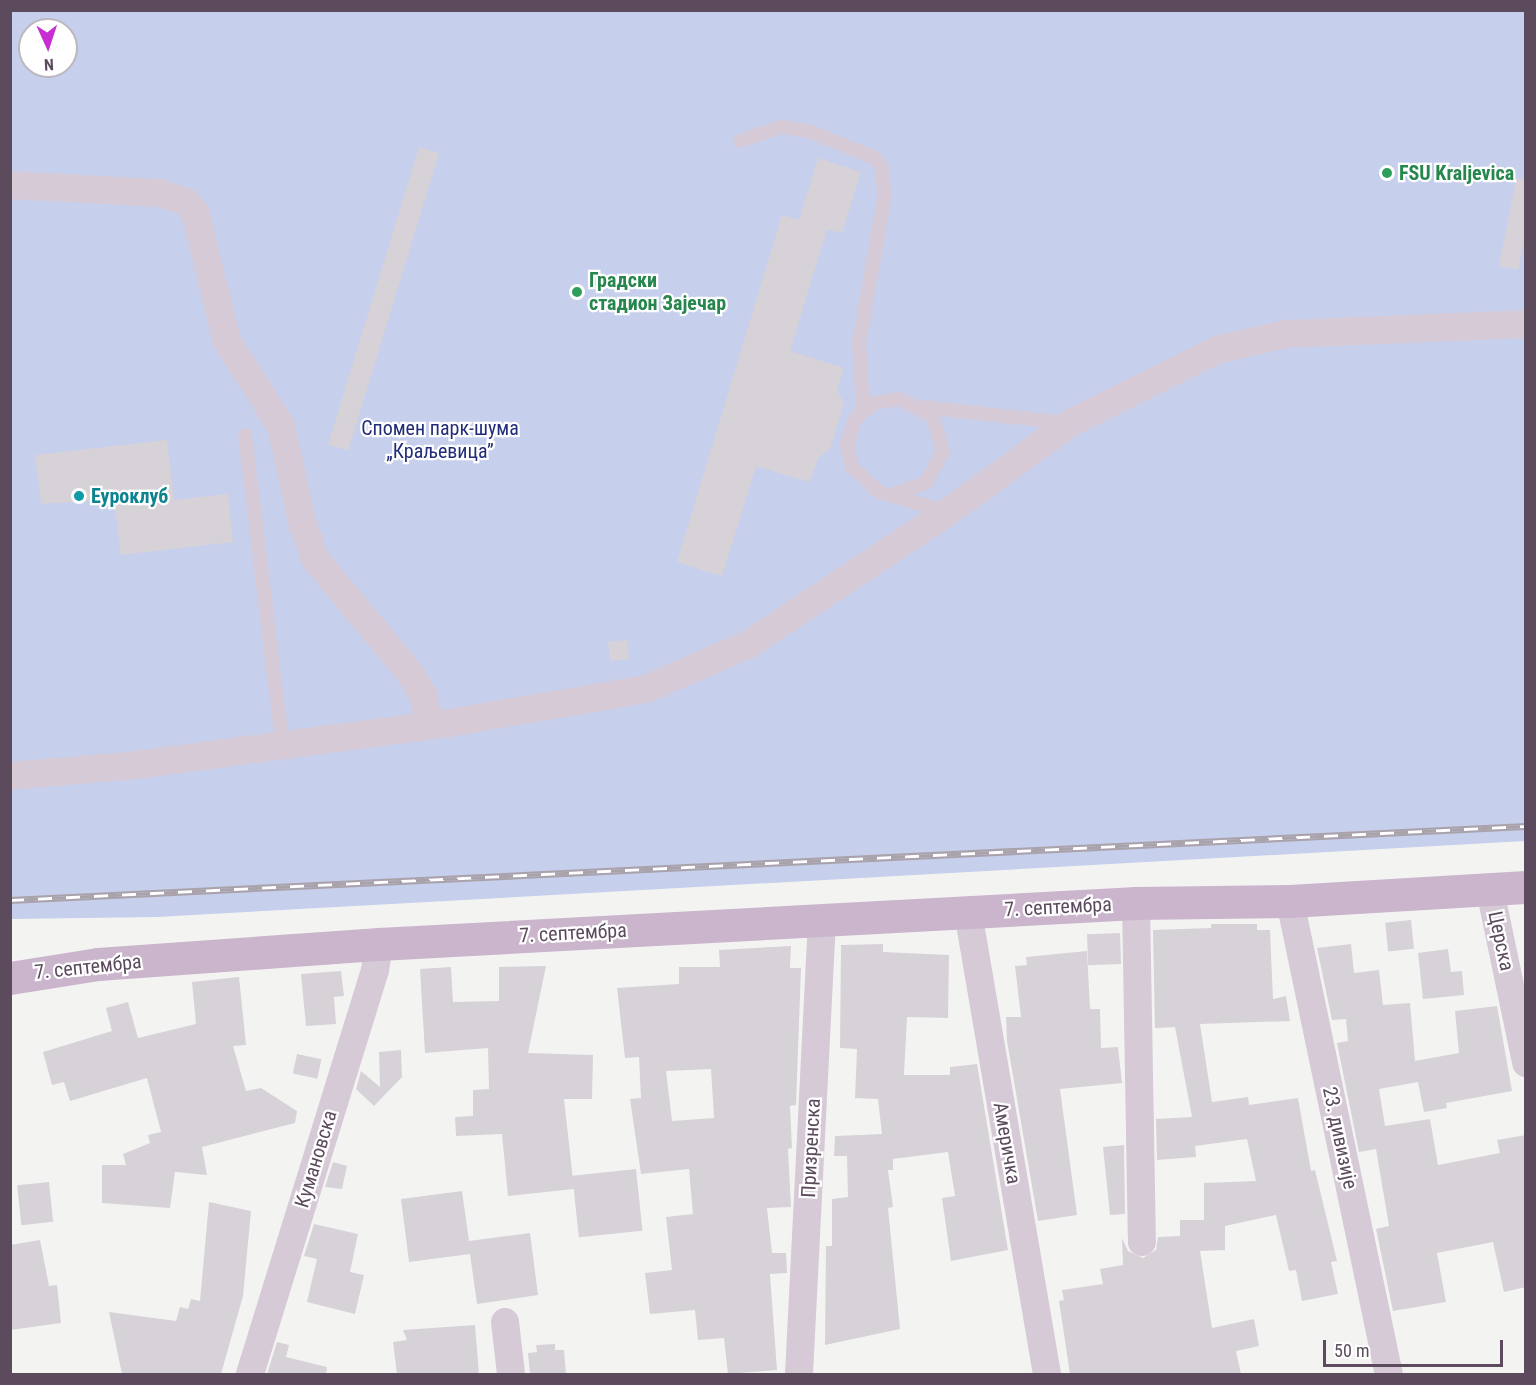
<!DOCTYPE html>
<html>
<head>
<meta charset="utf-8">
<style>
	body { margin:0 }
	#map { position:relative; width:1536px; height:1385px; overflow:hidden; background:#f3f4f2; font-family:"Roboto Condensed",sans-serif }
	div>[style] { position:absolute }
	.green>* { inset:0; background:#c6cfec }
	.building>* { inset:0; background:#d7d2d8; transform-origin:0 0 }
	.lane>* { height:14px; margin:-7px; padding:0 7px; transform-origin:7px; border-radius:7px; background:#d5cad6 }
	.street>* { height:28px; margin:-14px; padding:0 14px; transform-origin:14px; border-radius:14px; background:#d5cad6 }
	.primary>* { height:33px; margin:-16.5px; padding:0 16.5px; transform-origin:16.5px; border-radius:16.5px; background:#cab5cd }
	.rail>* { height:7px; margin-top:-3.5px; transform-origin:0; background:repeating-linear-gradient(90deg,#fff 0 14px,#aaa2aa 0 28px); box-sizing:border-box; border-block:2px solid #aaa2aa }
	.dots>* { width:16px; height:16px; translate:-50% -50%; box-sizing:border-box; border:3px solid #fff; border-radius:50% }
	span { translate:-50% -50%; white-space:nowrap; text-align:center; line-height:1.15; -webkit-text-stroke:4.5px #fff; paint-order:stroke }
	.leisure-label { font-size:20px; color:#27864d; font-weight:700 }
	.left { translate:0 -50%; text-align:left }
	.park-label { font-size:20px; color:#222d79 }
	.culture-label { font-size:20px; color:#0d838f; font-weight:700 }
	.street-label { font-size:20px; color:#5b4b5d }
	.frame { position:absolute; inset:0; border:12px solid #5b4b5d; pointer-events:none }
	.north { position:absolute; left:18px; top:18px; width:60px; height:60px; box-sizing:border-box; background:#fff; border:2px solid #bdb7be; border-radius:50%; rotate:177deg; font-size:16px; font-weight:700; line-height:24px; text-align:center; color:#5b4b5d }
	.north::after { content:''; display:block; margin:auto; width:21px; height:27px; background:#c82ed2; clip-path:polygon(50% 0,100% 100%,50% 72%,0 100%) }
	.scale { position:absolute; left:1323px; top:1340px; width:180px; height:27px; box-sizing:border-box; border:3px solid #5b4b5d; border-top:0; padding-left:8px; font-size:18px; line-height:21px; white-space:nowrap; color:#5b4b5d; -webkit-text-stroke:4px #fff; paint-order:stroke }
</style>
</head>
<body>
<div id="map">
	<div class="green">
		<i style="clip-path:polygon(evenodd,10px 11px,1525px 11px,1525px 841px,157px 917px,11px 919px,10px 11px,30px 30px,66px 30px,66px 66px,30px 66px,30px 30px)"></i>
	</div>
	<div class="building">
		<i style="left:419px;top:147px;width:21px;height:311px;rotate:17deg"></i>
		<i style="clip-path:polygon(818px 158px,861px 172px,842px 233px,827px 229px,790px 351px,844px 368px,837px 390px,844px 403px,830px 449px,819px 457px,809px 482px,756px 466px,722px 576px,677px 562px,782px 215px,799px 220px)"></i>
		<i style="clip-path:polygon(1516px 178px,1526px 179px,1526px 229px,1518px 270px,1499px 266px)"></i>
		<i style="clip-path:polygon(167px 440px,174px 500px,228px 494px,233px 542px,121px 555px,114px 499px,41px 504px,35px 455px)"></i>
		<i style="left:627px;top:640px;width:19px;height:19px;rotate:84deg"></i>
		<i style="left:1411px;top:920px;width:29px;height:26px;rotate:84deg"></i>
		<i style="clip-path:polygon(1211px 924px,1257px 924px,1257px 930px,1270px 930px,1273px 999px,1286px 996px,1290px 1021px,1200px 1024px,1212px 1102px,1248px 1097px,1249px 1105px,1298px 1098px,1311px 1171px,1315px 1170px,1337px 1261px,1331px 1262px,1338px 1294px,1302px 1301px,1296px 1270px,1289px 1271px,1276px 1215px,1225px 1226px,1225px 1250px,1200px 1251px,1212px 1328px,1254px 1319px,1259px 1346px,1236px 1351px,1241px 1374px,1070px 1374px,1059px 1301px,1064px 1300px,1062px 1290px,1103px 1284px,1100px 1269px,1123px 1265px,1122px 1238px,1128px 1251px,1143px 1258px,1156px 1250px,1158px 1237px,1180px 1236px,1180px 1220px,1204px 1220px,1204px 1183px,1256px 1181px,1247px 1139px,1195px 1146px,1196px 1157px,1157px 1160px,1156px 1119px,1192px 1117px,1175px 1027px,1155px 1028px,1153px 930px,1211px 928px)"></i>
		<i style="left:1120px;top:933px;width:31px;height:33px;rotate:88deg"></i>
		<i style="clip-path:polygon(883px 944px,883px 952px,949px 955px,948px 1018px,907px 1017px,904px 1075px,950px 1075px,950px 1067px,977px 1064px,1008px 1250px,951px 1261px,942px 1198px,955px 1196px,948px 1152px,893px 1159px,893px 1170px,888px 1170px,893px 1207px,888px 1208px,900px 1329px,825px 1345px,826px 1246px,832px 1246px,832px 1199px,848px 1197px,847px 1156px,834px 1156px,835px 1136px,882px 1134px,878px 1099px,855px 1098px,857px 1049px,840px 1048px,841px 945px)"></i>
		<i style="clip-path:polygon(1351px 944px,1354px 973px,1379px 970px,1383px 1005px,1410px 1003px,1415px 1061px,1459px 1053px,1455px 1011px,1497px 1006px,1512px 1091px,1446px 1103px,1447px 1108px,1424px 1112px,1418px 1082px,1379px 1089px,1385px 1126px,1430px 1119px,1438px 1165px,1500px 1153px,1497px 1140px,1526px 1135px,1526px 1287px,1504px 1292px,1493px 1242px,1437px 1253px,1446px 1302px,1393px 1311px,1376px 1229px,1389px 1226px,1376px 1149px,1359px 1152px,1337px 1043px,1348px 1041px,1346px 1019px,1332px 1020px,1317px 948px)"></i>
		<i style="clip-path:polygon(evenodd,791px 946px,790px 968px,801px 968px,796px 1105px,790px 1106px,792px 1148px,788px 1149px,791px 1207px,767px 1208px,772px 1253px,786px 1253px,787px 1273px,770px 1274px,777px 1370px,728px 1374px,724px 1338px,698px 1340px,695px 1310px,650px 1314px,645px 1273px,672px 1270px,666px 1217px,693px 1214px,689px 1169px,641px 1174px,630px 1099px,641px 1098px,639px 1057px,625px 1058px,617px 988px,679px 984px,679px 967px,720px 967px,719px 950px,791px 946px,711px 1069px,714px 1118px,672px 1121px,666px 1071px,711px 1069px)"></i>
		<i style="clip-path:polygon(1448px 949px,1451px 972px,1462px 971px,1464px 995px,1423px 999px,1418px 953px)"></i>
		<i style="clip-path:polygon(1087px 951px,1090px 1009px,1100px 1009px,1101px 1048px,1118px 1047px,1122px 1083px,1060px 1089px,1077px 1215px,1038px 1221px,1007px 1041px,1006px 1017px,1021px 1017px,1015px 966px,1027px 965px,1026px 957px)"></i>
		<i style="clip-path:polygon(546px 966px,528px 1053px,593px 1055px,592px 1099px,564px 1099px,574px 1189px,508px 1196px,502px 1134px,456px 1136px,455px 1117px,473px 1116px,473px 1090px,489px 1089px,488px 1048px,425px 1053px,420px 969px,451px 967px,453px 1002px,499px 1001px,499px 967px)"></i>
		<i style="clip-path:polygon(341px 971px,344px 996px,334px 997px,336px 1024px,306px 1026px,301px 974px)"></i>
		<i style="clip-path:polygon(239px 977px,246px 1045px,233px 1046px,246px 1091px,261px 1088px,297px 1111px,295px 1123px,202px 1147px,207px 1175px,175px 1172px,170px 1208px,102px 1203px,102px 1165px,126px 1165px,123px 1154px,150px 1143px,148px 1135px,161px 1132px,147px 1078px,70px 1101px,64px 1082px,52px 1085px,43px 1052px,112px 1031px,106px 1008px,128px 1002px,138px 1038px,196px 1024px,192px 982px)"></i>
		<i style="clip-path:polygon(401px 1050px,402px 1077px,374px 1106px,356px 1089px,361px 1071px,380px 1087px,379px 1052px)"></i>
		<i style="left:297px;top:1054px;width:25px;height:20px;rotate:12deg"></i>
		<i style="clip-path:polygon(1124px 1145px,1125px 1214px,1110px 1215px,1103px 1147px)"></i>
		<i style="clip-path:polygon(333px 1162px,347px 1166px,342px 1189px,325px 1187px)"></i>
		<i style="left:636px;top:1169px;width:62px;height:64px;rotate:84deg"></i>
		<i style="left:49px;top:1182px;width:40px;height:32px;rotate:84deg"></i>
		<i style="clip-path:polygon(462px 1191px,469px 1241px,530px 1233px,538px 1295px,477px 1304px,470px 1254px,409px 1262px,401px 1199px)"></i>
		<i style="clip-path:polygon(209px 1202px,251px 1211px,243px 1296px,221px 1374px,122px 1374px,109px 1312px,176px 1321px,180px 1307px,188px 1309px,191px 1299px,200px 1301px)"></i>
		<i style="clip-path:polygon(314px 1224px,358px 1234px,350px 1272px,364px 1275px,355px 1314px,307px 1302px,317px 1259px,304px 1256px)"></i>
		<i style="clip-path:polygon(40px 1240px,49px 1286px,57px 1285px,61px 1323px,10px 1330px,10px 1245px)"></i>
		<i style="clip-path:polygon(475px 1325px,479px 1374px,397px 1374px,393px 1342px,407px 1340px,403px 1330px)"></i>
		<i style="clip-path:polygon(277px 1342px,289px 1345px,286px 1357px,327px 1367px,326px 1374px,267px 1374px)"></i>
		<i style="clip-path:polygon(555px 1344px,555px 1350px,564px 1350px,566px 1374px,530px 1374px,528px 1353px,537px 1352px,536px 1345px)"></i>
	</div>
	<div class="lane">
		<i style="left:740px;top:141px;width:43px;rotate:-18.9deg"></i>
		<i style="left:781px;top:127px;width:30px;rotate:9deg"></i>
		<i style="left:811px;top:132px;width:69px;rotate:22.1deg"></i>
		<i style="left:875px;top:158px;width:11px;rotate:56deg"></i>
		<i style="left:881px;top:167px;width:27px;rotate:82deg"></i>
		<i style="left:885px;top:194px;width:151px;rotate:99.9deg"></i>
		<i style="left:859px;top:343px;width:67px;rotate:86.6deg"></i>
		<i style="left:923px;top:407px;width:145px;rotate:6.3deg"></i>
		<i style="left:245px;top:435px;width:310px;rotate:83.1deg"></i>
		<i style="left:891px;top:495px;width:37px;rotate:-19deg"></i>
		<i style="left:926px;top:483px;width:36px;rotate:-62deg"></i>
		<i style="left:943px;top:451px;width:37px;rotate:-107deg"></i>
		<i style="left:932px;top:416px;width:37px;rotate:-153deg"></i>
		<i style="left:899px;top:399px;width:25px;rotate:171deg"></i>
		<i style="left:874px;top:403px;width:25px;rotate:140deg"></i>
		<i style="left:855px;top:419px;width:25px;rotate:108deg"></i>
		<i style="left:847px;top:443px;width:25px;rotate:78deg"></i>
		<i style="left:852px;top:467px;width:37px;rotate:43deg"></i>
		<i style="left:879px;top:492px;width:71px;rotate:16.4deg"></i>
	</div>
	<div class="street">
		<i style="left:10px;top:185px;width:150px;rotate:3.1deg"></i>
		<i style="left:160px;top:193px;width:28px;rotate:19deg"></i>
		<i style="left:186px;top:202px;width:13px;rotate:48deg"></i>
		<i style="left:195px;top:212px;width:133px;rotate:76.1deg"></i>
		<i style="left:227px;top:341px;width:101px;rotate:57.6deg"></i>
		<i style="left:281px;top:426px;width:101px;rotate:77.5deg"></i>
		<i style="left:303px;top:525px;width:37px;rotate:70deg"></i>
		<i style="left:316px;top:560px;width:146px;rotate:50.3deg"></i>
		<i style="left:409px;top:672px;width:27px;rotate:59deg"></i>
		<i style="left:423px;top:695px;width:30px;rotate:76deg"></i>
		<i style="left:10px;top:776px;width:125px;rotate:-5deg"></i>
		<i style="left:135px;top:765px;width:317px;rotate:-7.6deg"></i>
		<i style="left:449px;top:723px;width:200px;rotate:-9.8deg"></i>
		<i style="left:646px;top:689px;width:112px;rotate:-23.6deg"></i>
		<i style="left:749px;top:644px;width:239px;rotate:-33.6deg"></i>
		<i style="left:948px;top:512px;width:151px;rotate:-36.1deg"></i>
		<i style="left:1070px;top:423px;width:164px;rotate:-26.4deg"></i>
		<i style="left:1217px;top:350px;width:70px;rotate:-13.2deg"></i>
		<i style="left:1285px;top:334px;width:241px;rotate:-2.4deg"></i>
		<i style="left:1490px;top:890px;width:177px;rotate:78.2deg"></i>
		<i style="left:1290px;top:901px;width:483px;rotate:78.2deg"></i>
		<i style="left:1136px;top:903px;width:339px;rotate:89deg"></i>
		<i style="left:968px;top:912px;width:469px;rotate:80.3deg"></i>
		<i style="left:505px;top:1322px;width:52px;rotate:83.4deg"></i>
		<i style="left:250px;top:1374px;width:423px;rotate:-72.8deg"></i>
		<i style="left:375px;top:970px;width:26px;rotate:-81deg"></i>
		<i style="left:799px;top:1374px;width:454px;rotate:-87.1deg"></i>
	</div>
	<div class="primary">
		<i style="left:10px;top:978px;width:89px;rotate:-9deg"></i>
		<i style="left:98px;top:964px;width:282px;rotate:-4.1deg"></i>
		<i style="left:379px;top:944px;width:758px;rotate:-3.1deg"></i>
		<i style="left:1136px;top:903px;width:154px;rotate:-0.7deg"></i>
		<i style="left:1290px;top:901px;width:236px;rotate:-3.4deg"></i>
	</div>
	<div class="rail">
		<i style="left:10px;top:900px;width:1518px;rotate:-2.79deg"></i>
	</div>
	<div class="dots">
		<i style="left:1387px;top:173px;background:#2e9e5b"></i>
		<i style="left:577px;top:292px;background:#2e9e5b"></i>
		<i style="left:79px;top:496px;background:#0f9aa8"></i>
	</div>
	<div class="leisure-label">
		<span class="left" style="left:1399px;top:173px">FSU Kraljevica</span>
		<span class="left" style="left:589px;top:292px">Градски<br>стадион Зајечар</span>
	</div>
	<div class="park-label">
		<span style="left:440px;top:440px">Спомен парк-шума<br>„Краљевица”</span>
	</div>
	<div class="culture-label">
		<span class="left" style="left:91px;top:496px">Еуроклуб</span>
	</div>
	<div class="street-label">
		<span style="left:1058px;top:907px;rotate:-3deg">7. септембра</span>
		<span style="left:573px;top:933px;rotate:-3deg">7. септембра</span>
		<span style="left:1501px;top:941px;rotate:78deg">Церска</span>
		<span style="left:88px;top:967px;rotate:-6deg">7. септембра</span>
		<span style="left:1340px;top:1138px;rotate:78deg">23. дивизије</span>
		<span style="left:1007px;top:1143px;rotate:80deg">Америчка</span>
		<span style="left:811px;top:1148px;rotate:-87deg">Призренска</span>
		<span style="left:316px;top:1159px;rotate:-73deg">Кумановска</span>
	</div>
	<div class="frame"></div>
	<div class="north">N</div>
	<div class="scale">50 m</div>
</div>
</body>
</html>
